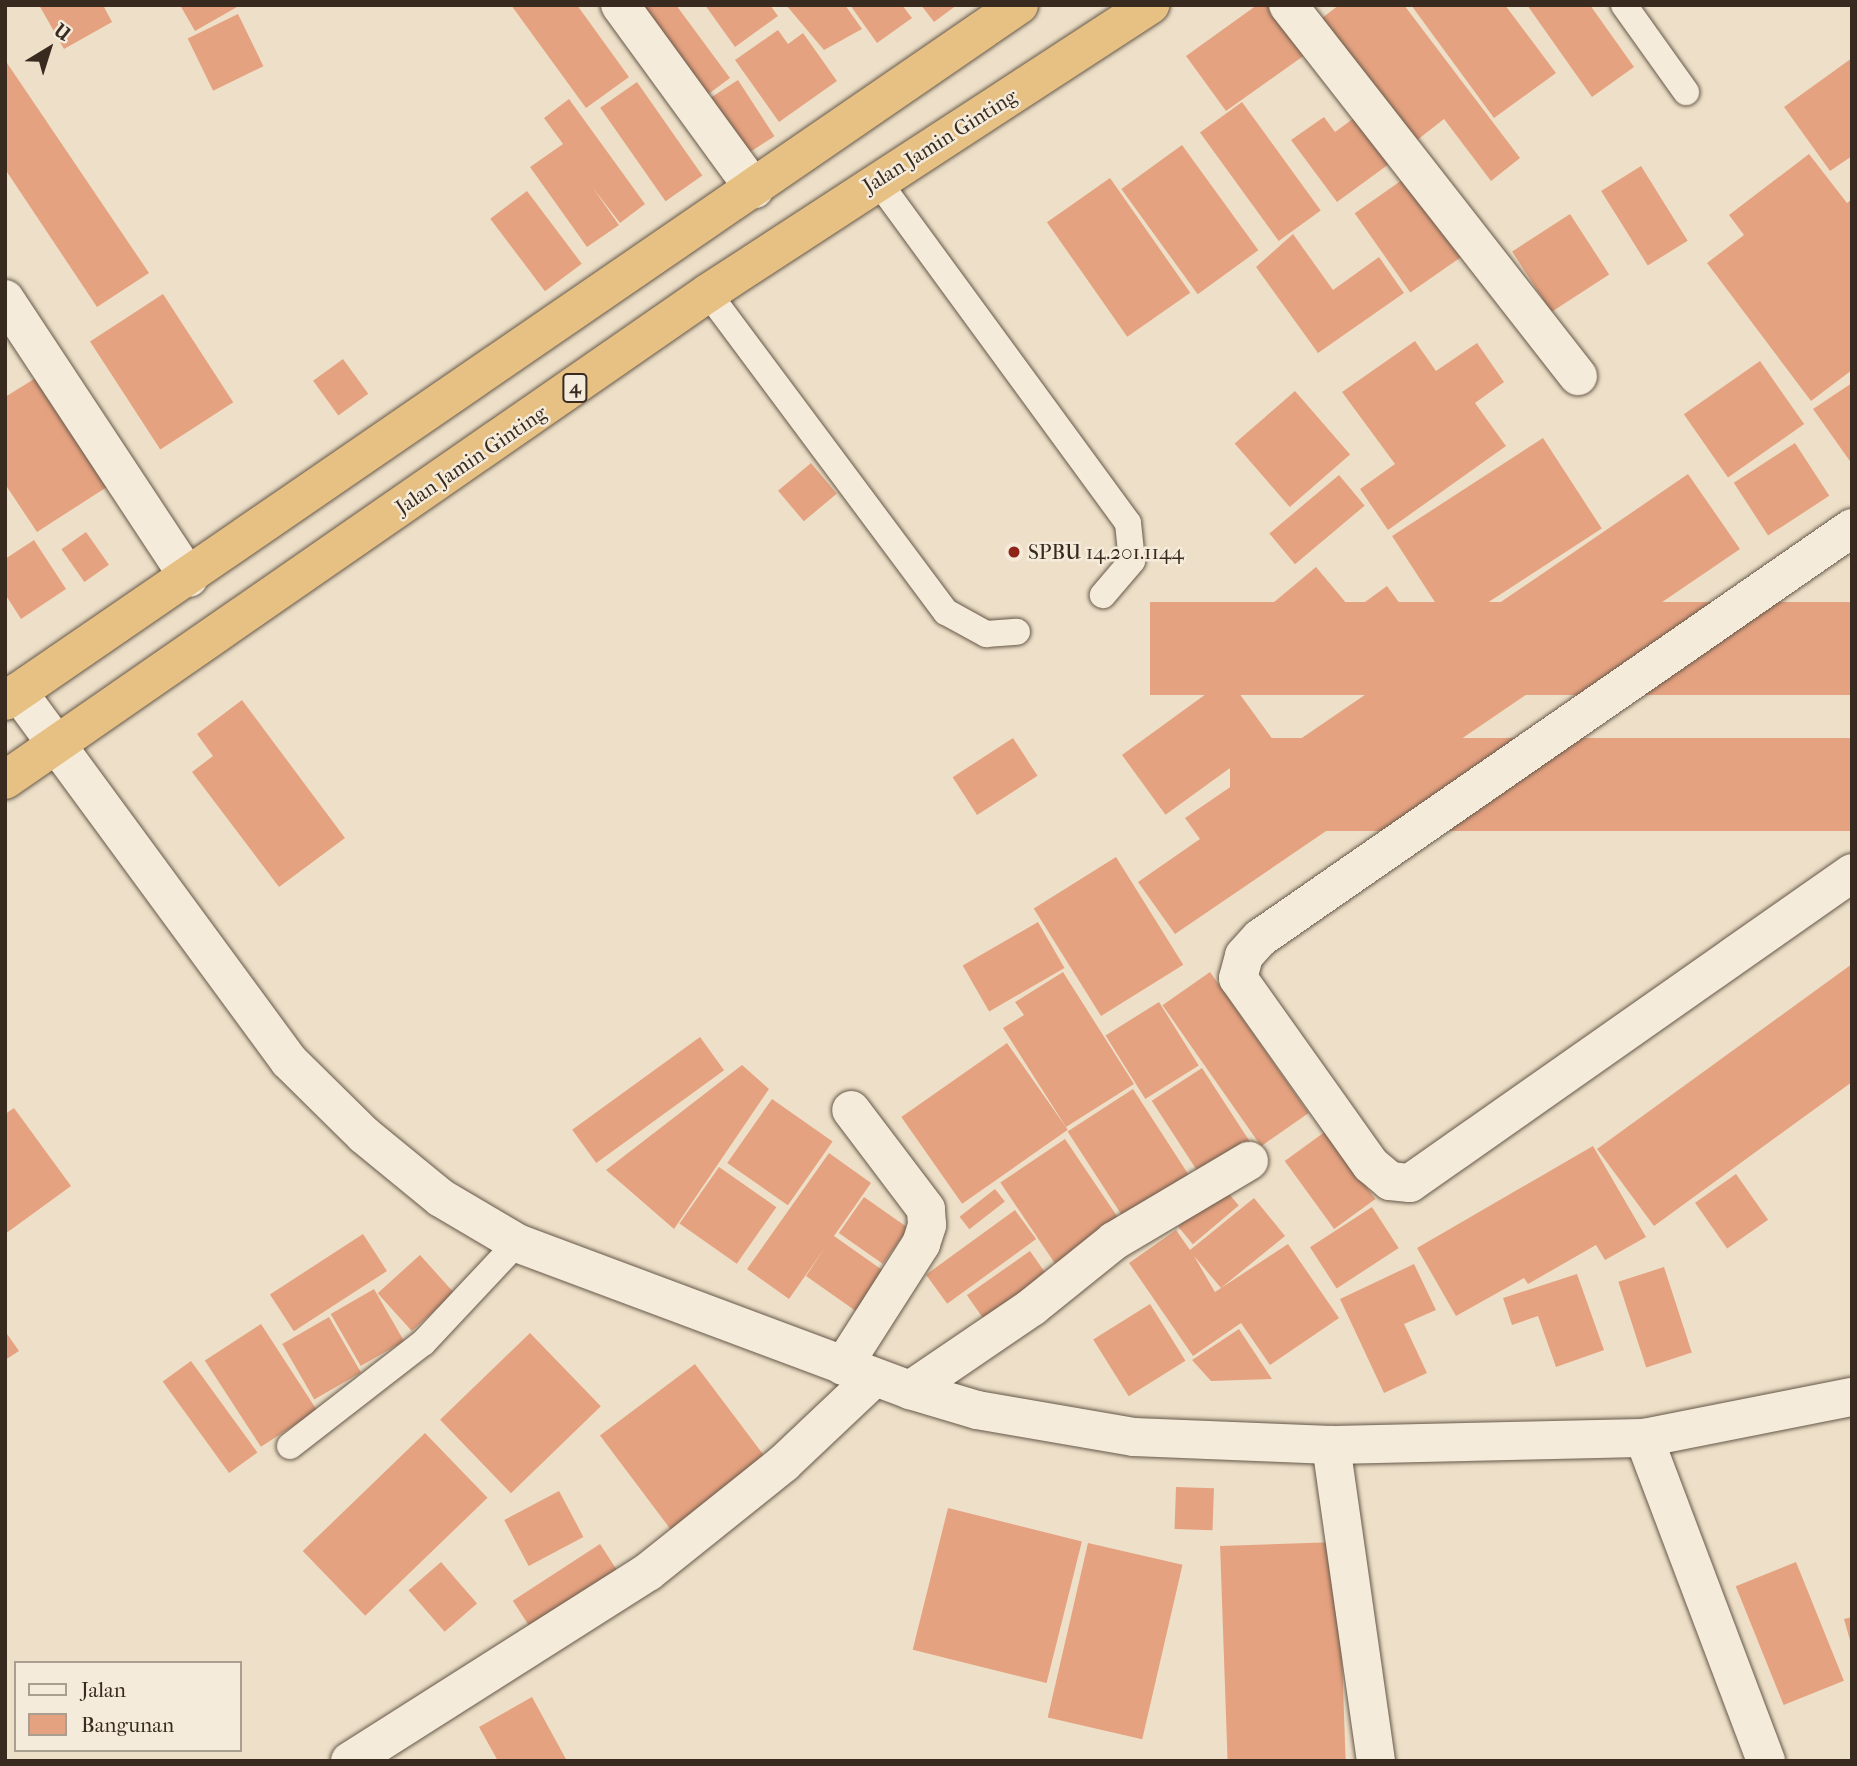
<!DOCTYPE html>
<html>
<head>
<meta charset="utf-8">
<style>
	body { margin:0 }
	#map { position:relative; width:1857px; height:1766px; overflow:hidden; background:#eee0c8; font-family:"IM FELL French Canon",serif }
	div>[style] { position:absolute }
	.building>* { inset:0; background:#e5a280; transform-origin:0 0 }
	.roads { filter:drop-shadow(0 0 2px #665849) drop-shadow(0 0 2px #665849) }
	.service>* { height:26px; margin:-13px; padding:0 13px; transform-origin:13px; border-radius:13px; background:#f4ebdb }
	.minor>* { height:38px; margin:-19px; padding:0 19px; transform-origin:19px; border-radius:19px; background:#f4ebdb }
	.trunk>* { height:38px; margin:-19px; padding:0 19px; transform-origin:19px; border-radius:19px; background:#e7c084 }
	.dots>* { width:19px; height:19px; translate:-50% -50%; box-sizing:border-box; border:4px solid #f4ebdb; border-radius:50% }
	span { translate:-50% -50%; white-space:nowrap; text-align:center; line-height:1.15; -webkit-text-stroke:5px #f4ebdb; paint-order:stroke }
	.shield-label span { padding:2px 5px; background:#f4ebdb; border:2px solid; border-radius:5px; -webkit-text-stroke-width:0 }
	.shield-label { font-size:19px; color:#382a1f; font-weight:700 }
	.street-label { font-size:21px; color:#382a1f }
	.poi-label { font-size:21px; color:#382a1f }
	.left { translate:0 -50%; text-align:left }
	.frame { position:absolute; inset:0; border:7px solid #382a1f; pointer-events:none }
	.legend { position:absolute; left:14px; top:1661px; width:228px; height:91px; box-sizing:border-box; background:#f4ebdb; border:2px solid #a99e90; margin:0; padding:9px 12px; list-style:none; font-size:21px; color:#382a1f }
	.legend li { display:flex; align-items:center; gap:14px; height:35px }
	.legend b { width:35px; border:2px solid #a99e90 }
	.north { position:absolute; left:14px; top:14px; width:70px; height:70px; -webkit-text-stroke:5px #f4ebdb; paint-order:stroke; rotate:38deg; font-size:19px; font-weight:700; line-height:28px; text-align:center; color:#382a1f }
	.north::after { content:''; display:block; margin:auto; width:24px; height:32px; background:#382a1f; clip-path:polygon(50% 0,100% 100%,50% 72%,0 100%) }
</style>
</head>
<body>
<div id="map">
	<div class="building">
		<i style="clip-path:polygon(39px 5px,103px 5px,112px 22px,64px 49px)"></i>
		<i style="clip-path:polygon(180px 5px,236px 5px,237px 7px,195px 31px)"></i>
		<i style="clip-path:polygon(511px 5px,577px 5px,629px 77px,586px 108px)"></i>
		<i style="clip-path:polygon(632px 5px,676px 5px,730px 78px,695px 104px)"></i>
		<i style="clip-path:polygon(705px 5px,770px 5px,778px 16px,735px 47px)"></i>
		<i style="clip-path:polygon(786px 5px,845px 5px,862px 29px,824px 50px)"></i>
		<i style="clip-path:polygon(850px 5px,902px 5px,912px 18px,877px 43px)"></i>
		<i style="clip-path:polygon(921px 5px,957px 5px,934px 22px)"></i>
		<i style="clip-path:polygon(1257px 5px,1286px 5px,1316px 47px,1226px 111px,1186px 56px)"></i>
		<i style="clip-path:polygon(1339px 5px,1404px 5px,1520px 158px,1491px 181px,1444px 119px,1407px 148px,1313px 25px)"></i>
		<i style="clip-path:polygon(1411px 5px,1505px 5px,1556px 73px,1494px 118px)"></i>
		<i style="clip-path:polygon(1527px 5px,1590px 5px,1634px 67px,1592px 97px)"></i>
		<i style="left:238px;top:14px;width:58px;height:56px;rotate:64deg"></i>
		<i style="clip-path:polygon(778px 30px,788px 44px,803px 33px,837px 81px,779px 122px,735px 60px)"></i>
		<i style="clip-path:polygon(1852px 58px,1852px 156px,1830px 171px,1784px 107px)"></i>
		<i style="clip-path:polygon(5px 60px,149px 273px,97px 307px,5px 169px)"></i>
		<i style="left:738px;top:80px;width:67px;height:40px;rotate:57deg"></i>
		<i style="left:637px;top:82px;width:114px;height:45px;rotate:55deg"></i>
		<i style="clip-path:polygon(569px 99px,645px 204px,620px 223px,593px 188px,619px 225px,587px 247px,530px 167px,563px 144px,544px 118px)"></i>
		<i style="left:1242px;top:102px;width:134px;height:52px;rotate:54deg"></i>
		<i style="clip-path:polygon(1365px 110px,1400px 156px,1337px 202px,1291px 140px,1324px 117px,1335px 132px)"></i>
		<i style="left:1182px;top:145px;width:130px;height:75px;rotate:54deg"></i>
		<i style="clip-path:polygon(1809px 154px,1847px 203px,1852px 199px,1852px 370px,1811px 401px,1707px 263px,1744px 235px,1729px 215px)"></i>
		<i style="left:1641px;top:166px;width:88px;height:47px;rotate:58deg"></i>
		<i style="left:1412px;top:173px;width:97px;height:70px;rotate:55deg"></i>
		<i style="left:1110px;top:178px;width:140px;height:77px;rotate:55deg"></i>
		<i style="left:527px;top:191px;width:91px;height:46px;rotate:53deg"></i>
		<i style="left:1570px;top:214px;width:72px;height:69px;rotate:57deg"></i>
		<i style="clip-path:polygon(1293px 234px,1333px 290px,1379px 257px,1404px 293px,1318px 353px,1256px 267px)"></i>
		<i style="left:163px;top:294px;width:129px;height:87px;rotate:57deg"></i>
		<i style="clip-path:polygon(1415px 341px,1436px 371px,1477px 343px,1504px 382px,1475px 403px,1506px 446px,1388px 530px,1360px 489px,1395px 464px,1342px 392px)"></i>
		<i style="left:343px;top:359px;width:43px;height:37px;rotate:54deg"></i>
		<i style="left:1760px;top:361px;width:77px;height:93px;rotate:55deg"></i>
		<i style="clip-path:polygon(39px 376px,110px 485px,37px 532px,5px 484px,5px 397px)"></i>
		<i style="clip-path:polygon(1852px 383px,1852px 464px,1813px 409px)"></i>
		<i style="left:1295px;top:391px;width:84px;height:80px;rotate:49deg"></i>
		<i style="left:1543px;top:438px;width:108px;height:180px;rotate:57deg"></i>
		<i style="left:1795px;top:443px;width:63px;height:73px;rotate:57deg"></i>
		<i style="left:811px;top:463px;width:40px;height:43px;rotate:50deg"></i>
		<i style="clip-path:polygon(1688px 474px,1740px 549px,1175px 934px,1138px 882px,1200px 839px,1185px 818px)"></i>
		<i style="left:1339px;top:475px;width:40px;height:91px;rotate:50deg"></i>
		<i style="left:86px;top:532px;width:40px;height:30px;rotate:55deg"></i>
		<i style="clip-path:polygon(34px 540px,66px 589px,21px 619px,5px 594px,5px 559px)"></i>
		<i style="left:1316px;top:567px;width:45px;height:130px;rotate:50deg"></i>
		<i style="left:1387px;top:586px;width:57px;height:39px;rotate:54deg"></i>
		<i style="left:1852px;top:602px;width:93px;height:702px;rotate:90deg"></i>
		<i style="left:1228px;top:678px;width:74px;height:131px;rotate:54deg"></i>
		<i style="clip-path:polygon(242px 700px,345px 838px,279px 887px,192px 772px,213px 756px,197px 734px)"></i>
		<i style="left:1013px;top:738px;width:45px;height:72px;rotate:57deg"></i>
		<i style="left:1852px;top:738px;width:93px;height:622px;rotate:90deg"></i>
		<i style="left:1116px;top:857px;width:127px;height:97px;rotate:58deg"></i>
		<i style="left:1038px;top:922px;width:53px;height:87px;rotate:60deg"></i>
		<i style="clip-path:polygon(1852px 964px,1852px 1082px,1654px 1226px,1597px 1149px)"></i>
		<i style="clip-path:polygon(1063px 972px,1134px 1084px,1066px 1127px,1003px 1028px,1024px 1015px,1015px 1002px)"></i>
		<i style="left:1210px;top:972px;width:172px;height:58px;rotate:55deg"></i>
		<i style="left:1159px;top:1002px;width:75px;height:63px;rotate:58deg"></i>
		<i style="left:700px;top:1037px;width:41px;height:158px;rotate:54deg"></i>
		<i style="left:1007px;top:1043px;width:106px;height:129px;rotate:55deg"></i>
		<i style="clip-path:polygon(742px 1065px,769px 1089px,674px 1229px,606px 1170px)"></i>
		<i style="left:1202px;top:1068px;width:91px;height:60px;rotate:57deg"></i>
		<i style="left:1133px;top:1089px;width:106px;height:78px;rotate:57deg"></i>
		<i style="left:772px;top:1099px;width:74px;height:78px;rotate:35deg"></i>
		<i style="clip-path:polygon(14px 1108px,71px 1186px,5px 1234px,5px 1114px)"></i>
		<i style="left:1326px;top:1131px;width:84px;height:51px;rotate:54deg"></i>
		<i style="left:1065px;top:1139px;width:104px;height:78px;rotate:56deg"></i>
		<i style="clip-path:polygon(1593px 1146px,1646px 1237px,1605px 1260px,1596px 1245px,1528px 1284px,1524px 1278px,1456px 1316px,1417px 1248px)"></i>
		<i style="clip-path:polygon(829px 1153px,871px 1183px,834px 1236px,888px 1274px,860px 1314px,806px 1276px,826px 1246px,789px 1299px,747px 1269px)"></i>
		<i style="left:719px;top:1167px;width:70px;height:69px;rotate:35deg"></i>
		<i style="left:1736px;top:1174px;width:56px;height:50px;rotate:55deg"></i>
		<i style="left:1224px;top:1188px;width:23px;height:60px;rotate:50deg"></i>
		<i style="left:995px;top:1189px;width:16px;height:45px;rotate:52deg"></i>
		<i style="left:864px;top:1197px;width:54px;height:44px;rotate:35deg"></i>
		<i style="clip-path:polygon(1254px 1198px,1285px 1236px,1221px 1288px,1194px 1256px,1215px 1292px,1288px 1244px,1339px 1318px,1270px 1365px,1241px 1323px,1193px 1356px,1129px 1263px,1176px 1230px,1190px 1250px)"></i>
		<i style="left:1372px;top:1207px;width:49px;height:74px;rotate:57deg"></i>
		<i style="left:1015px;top:1210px;width:36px;height:110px;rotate:54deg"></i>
		<i style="left:363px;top:1234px;width:44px;height:111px;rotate:57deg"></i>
		<i style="left:1030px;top:1251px;width:45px;height:77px;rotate:55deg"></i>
		<i style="left:420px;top:1255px;width:51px;height:57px;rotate:48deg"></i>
		<i style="clip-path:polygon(1414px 1264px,1436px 1310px,1404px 1324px,1427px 1373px,1384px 1393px,1340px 1299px)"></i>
		<i style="left:1664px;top:1267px;width:90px;height:48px;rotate:72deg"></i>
		<i style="clip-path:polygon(1577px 1274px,1604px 1350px,1556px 1367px,1538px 1316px,1512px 1325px,1503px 1298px)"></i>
		<i style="left:374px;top:1289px;width:60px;height:50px;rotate:60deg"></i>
		<i style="left:1150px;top:1304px;width:67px;height:67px;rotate:58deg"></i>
		<i style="left:329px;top:1317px;width:64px;height:54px;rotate:60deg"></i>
		<i style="left:261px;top:1324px;width:103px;height:67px;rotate:57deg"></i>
		<i style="clip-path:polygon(1239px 1329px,1272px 1379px,1211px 1381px,1192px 1360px)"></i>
		<i style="clip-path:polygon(5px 1331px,19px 1351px,5px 1360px)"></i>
		<i style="left:530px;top:1333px;width:102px;height:125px;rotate:46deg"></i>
		<i style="left:191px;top:1361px;width:113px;height:35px;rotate:54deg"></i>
		<i style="left:695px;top:1364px;width:122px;height:119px;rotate:53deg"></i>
		<i style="left:425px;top:1433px;width:90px;height:170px;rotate:46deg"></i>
		<i style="left:1176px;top:1487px;width:38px;height:42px;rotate:2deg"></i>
		<i style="left:559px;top:1491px;width:52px;height:62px;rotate:62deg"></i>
		<i style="left:948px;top:1508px;width:138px;height:146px;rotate:14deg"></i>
		<i style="left:1338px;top:1542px;width:219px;height:118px;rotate:88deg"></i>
		<i style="left:1088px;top:1543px;width:97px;height:179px;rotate:13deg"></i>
		<i style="left:600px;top:1544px;width:46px;height:104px;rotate:57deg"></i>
		<i style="left:441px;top:1562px;width:55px;height:43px;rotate:49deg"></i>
		<i style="left:1796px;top:1562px;width:128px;height:65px;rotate:68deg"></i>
		<i style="clip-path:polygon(1852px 1617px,1852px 1644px,1851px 1644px,1844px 1619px)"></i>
		<i style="clip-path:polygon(532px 1697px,567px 1761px,498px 1761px,479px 1727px)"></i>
	</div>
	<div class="roads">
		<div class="service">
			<i style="left:1624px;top:5px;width:107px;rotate:54.5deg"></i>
			<i style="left:877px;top:180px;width:425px;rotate:53.8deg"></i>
			<i style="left:1128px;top:523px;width:38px;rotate:84deg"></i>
			<i style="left:1132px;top:561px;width:45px;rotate:130.5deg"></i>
			<i style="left:708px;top:293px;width:398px;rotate:53.3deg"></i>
			<i style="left:946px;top:612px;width:46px;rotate:28.8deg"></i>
			<i style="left:986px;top:634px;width:31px;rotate:-4deg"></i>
			<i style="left:290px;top:1446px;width:168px;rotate:-37.8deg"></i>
			<i style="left:423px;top:1343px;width:137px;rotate:-46.8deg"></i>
		</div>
		<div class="minor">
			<i style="left:620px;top:5px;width:228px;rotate:53.9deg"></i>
			<i style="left:1288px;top:5px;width:471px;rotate:52deg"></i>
			<i style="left:5px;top:299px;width:334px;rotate:56.6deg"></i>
			<i style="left:1852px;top:528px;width:720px;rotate:145.29deg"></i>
			<i style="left:1260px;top:938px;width:24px;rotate:132deg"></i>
			<i style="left:1244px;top:956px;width:23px;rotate:105deg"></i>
			<i style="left:1238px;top:978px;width:229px;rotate:54.6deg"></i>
			<i style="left:1371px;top:1165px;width:25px;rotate:40deg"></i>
			<i style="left:1390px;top:1181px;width:20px;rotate:6deg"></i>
			<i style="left:1410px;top:1183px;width:540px;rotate:-35.04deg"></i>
			<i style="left:18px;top:692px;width:458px;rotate:53.7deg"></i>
			<i style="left:289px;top:1061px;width:105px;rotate:44.6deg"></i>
			<i style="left:364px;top:1135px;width:99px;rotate:39.3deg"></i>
			<i style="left:441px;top:1198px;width:88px;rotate:30.6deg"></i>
			<i style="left:517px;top:1243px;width:420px;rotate:20.5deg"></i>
			<i style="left:910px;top:1390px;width:70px;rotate:16.6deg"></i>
			<i style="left:977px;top:1410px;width:159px;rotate:9.8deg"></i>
			<i style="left:1134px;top:1437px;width:197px;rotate:2.3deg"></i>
			<i style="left:1331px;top:1445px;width:313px;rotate:-1.3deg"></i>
			<i style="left:1644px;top:1438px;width:212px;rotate:-11.2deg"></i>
			<i style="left:843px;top:1366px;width:145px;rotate:-57.4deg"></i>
			<i style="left:921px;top:1244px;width:20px;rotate:-72deg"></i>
			<i style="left:927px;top:1225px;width:16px;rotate:-94deg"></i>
			<i style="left:926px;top:1209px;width:124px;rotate:-127.1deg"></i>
			<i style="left:910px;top:1390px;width:148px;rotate:-34.2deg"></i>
			<i style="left:1032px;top:1307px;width:105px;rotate:-38.8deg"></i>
			<i style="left:1114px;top:1241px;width:157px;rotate:-30.7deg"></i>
			<i style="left:1644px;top:1438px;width:345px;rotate:69.3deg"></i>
			<i style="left:1331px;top:1445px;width:319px;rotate:81.9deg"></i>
			<i style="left:350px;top:1761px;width:353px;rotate:-32.4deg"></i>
			<i style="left:648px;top:1572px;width:174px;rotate:-38.7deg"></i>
			<i style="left:784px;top:1463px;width:124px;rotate:-43.4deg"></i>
		</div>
		<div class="trunk">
			<i style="left:5px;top:701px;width:1230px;rotate:-34.47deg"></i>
			<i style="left:5px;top:780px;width:855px;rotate:-34.71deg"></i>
			<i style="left:708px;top:293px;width:528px;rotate:-33.09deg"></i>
		</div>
	</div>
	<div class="dots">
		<i style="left:1014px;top:552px;background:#8f2418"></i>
	</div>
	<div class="shield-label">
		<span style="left:575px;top:388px">4</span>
	</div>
	<div class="street-label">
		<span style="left:940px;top:141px;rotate:-32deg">Jalan Jamin Ginting</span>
		<span style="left:471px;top:460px;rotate:-34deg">Jalan Jamin Ginting</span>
	</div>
	<div class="poi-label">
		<span class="left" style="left:1028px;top:552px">SPBU 14.201.1144</span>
	</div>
	<div class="frame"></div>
	<ul class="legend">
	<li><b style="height:9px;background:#f4ebdb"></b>Jalan</li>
	<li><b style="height:19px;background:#e5a280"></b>Bangunan</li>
	</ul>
	<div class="north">U</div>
</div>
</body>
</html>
